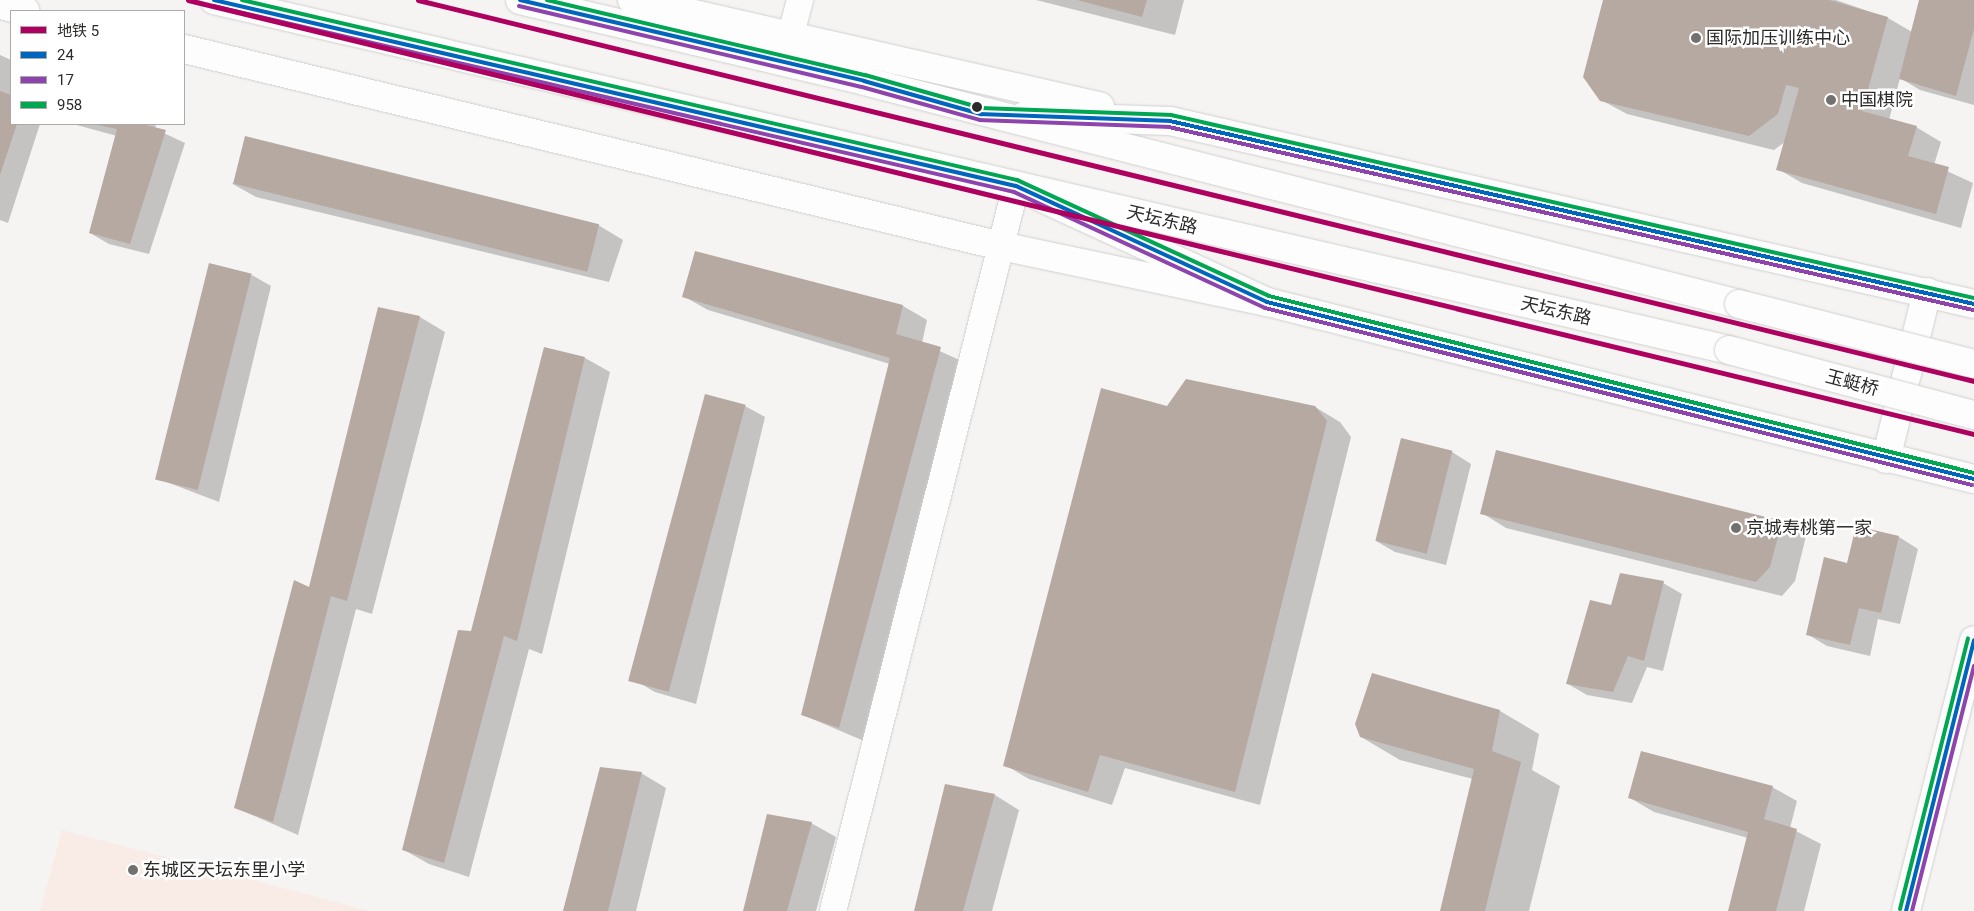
<!DOCTYPE html>
<html>
<head>
<meta charset="utf-8">
<style>
	body { margin:0 }
	#map { position:relative; width:1974px; height:911px; overflow:hidden; background:#f5f4f2; font-family:Roboto,"Noto Sans SC",sans-serif }
	div>[style] { position:absolute }
	.education>* { inset:0; background:#f9ebe5 }
	.shadow>* { inset:0; background:#0003 }
	.building>* { inset:0; background:#b6a9a2; transform-origin:0 0 }
	.roads { filter:drop-shadow(0 0 1px #d0d0cf) drop-shadow(0 0 1px #d0d0cf) }
	.minor>* { height:26px; margin:-13px; padding:0 13px; transform-origin:13px; border-radius:13px; background:#fefdfd }
	.tertiary>* { height:28px; margin:-14px; padding:0 14px; transform-origin:14px; border-radius:14px; background:#fefdfd }
	.primary>* { height:28px; margin:-14px; padding:0 14px; transform-origin:14px; border-radius:14px; background:#fefdfd }
	.bridges { filter:drop-shadow(0 0 1px #d0d0cf) drop-shadow(0 0 1px #d0d0cf) }
	.primary-bridge>* { height:28px; margin:-14px; padding:0 14px; transform-origin:14px; border-radius:14px; background:#fefdfd }
	.bus-1>* { height:4px; margin:-2px; padding:0 2px; transform-origin:2px; border-radius:2px; background:#0065bd }
	.bus-2>* { height:4px; margin:-2px; padding:0 2px; transform-origin:2px; border-radius:2px; background:#8e44ad }
	.bus-3>* { height:4px; margin:-2px; padding:0 2px; transform-origin:2px; border-radius:2px; background:#00a651 }
	.metro-1>* { height:5px; margin:-2.5px; padding:0 2.5px; transform-origin:2.5px; border-radius:2.5px; background:#ae005f }
	.dots>* { width:14px; height:14px; translate:-50% -50%; box-sizing:border-box; border:2px solid #fff; border-radius:50% }
	span { translate:-50% -50%; white-space:nowrap; text-align:center; line-height:1.15; -webkit-text-stroke:5px #fff; paint-order:stroke }
	.poi-label { font-size:18px; color:#2c2b2a }
	.left { translate:0 -50%; text-align:left }
	.street-label { font-size:18px; color:#2c2b2a }
	.legend { position:absolute; left:10px; top:10px; width:175px; height:115px; box-sizing:border-box; background:#fff; border:1px solid #abaaaa; margin:0; padding:6px 9px; list-style:none; font-size:15px; color:#2c2b2a }
	.legend li { display:flex; align-items:center; gap:10px; height:25px }
	.legend b { width:25px; border:1px solid #abaaaa }
</style>
</head>
<body>
<div id="map">
	<div class="education">
		<i style="clip-path:polygon(62px 830px,370px 911px,40px 911px)"></i>
	</div>
	<div class="shadow">
		<i style="clip-path:polygon(1036px 0,1184px 0,1175px 35px)"></i>
		<i style="clip-path:polygon(1605px 0,1836px 0,1888px 18px,1912px 32px,1921px 0,1974px 0,1974px 105px,1920px 90px,1900px 78px,1889px 120px,1916px 127px,1941px 142px,1934px 165px,1973px 183px,1961px 228px,1802px 183px,1778px 169px,1786px 141px,1774px 150px,1627px 114px,1601px 100px)"></i>
		<i style="clip-path:polygon(0 55px,11px 60px,11px 124px,40px 124px,8px 223px,0 220px)"></i>
		<i style="clip-path:polygon(73px 124px,156px 124px,155px 129px,185px 143px,149px 254px,109px 244px,90px 233px,117px 136px)"></i>
		<i style="clip-path:polygon(231px 183px,598px 225px,623px 240px,609px 282px,256px 197px)"></i>
		<i style="clip-path:polygon(252px 275px,271px 286px,219px 502px,156px 478px)"></i>
		<i style="clip-path:polygon(683px 296px,903px 306px,927px 320px,922px 343px,966px 363px,864px 741px,803px 715px,890px 364px,708px 310px)"></i>
		<i style="clip-path:polygon(379px 308px,420px 317px,445px 332px,372px 614px,356px 609px,298px 835px,236px 808px,310px 588px)"></i>
		<i style="clip-path:polygon(545px 349px,585px 358px,610px 372px,542px 654px,529px 649px,469px 877px,429px 864px,404px 850px,472px 633px)"></i>
		<i style="clip-path:polygon(745px 406px,765px 417px,696px 704px,655px 692px,636px 681px)"></i>
		<i style="clip-path:polygon(1168px 407px,1315px 407px,1340px 422px,1351px 437px,1260px 805px,1125px 768px,1112px 805px,1029px 779px,1005px 765px)"></i>
		<i style="clip-path:polygon(1402px 440px,1452px 452px,1471px 464px,1446px 565px,1395px 552px,1376px 541px)"></i>
		<i style="clip-path:polygon(1482px 513px,1781px 522px,1806px 536px,1795px 581px,1782px 596px,1506px 528px)"></i>
		<i style="clip-path:polygon(1899px 537px,1918px 549px,1900px 624px,1878px 619px,1870px 656px,1827px 646px,1807px 634px,1848px 564px)"></i>
		<i style="clip-path:polygon(1663px 583px,1682px 594px,1663px 671px,1647px 667px,1632px 703px,1587px 695px,1568px 684px,1612px 607px)"></i>
		<i style="clip-path:polygon(1372px 675px,1500px 711px,1539px 734px,1532px 770px,1560px 786px,1529px 911px,1441px 911px,1473px 779px,1400px 760px,1361px 737px)"></i>
		<i style="clip-path:polygon(641px 773px,666px 788px,636px 911px,564px 911px)"></i>
		<i style="clip-path:polygon(1772px 787px,1797px 801px,1790px 828px,1821px 844px,1804px 911px,1730px 911px,1748px 838px,1654px 812px,1630px 798px)"></i>
		<i style="clip-path:polygon(995px 795px,1019px 810px,992px 911px,915px 911px)"></i>
		<i style="clip-path:polygon(811px 823px,836px 837px,816px 911px,744px 911px)"></i>
	</div>
	<div class="building">
		<i style="clip-path:polygon(1077px 0,1147px 0,1142px 17px)"></i>
		<i style="clip-path:polygon(1603px 0,1829px 0,1888px 17px,1862px 111px,1917px 126px,1908px 156px,1949px 167px,1936px 214px,1776px 170px,1799px 88px,1786px 85px,1778px 114px,1749px 136px,1600px 101px,1583px 77px)"></i>
		<i style="clip-path:polygon(1919px 0,1974px 0,1974px 29px,1956px 96px,1899px 79px)"></i>
		<i style="clip-path:polygon(0 91px,11px 95px,11px 124px,17px 124px,0 175px)"></i>
		<i style="clip-path:polygon(93px 124px,142px 124px,166px 130px,130px 244px,89px 233px,117px 129px)"></i>
		<i style="left:245px;top:136px;width:365px;height:49px;rotate:14deg"></i>
		<i style="clip-path:polygon(695px 251px,903px 305px,896px 334px,941px 347px,839px 728px,801px 715px,890px 358px,682px 297px)"></i>
		<i style="left:209px;top:263px;width:44px;height:223px;rotate:14deg"></i>
		<i style="clip-path:polygon(378px 307px,420px 316px,347px 601px,331px 596px,273px 822px,234px 808px,294px 580px,309px 587px)"></i>
		<i style="clip-path:polygon(544px 347px,585px 357px,517px 641px,504px 636px,444px 863px,402px 850px,458px 630px,471px 631px)"></i>
		<i style="clip-path:polygon(1186px 379px,1315px 406px,1327px 421px,1235px 792px,1100px 755px,1088px 792px,1003px 766px,1101px 388px,1167px 406px)"></i>
		<i style="left:705px;top:394px;width:42px;height:297px;rotate:15deg"></i>
		<i style="left:1401px;top:438px;width:53px;height:106px;rotate:14deg"></i>
		<i style="clip-path:polygon(1496px 450px,1782px 521px,1770px 567px,1756px 582px,1480px 514px)"></i>
		<i style="clip-path:polygon(1856px 526px,1899px 536px,1881px 613px,1859px 608px,1850px 645px,1806px 635px,1824px 557px,1847px 563px)"></i>
		<i style="clip-path:polygon(1620px 573px,1664px 581px,1644px 661px,1628px 656px,1613px 692px,1566px 684px,1590px 600px,1611px 605px)"></i>
		<i style="clip-path:polygon(1372px 673px,1500px 710px,1492px 751px,1521px 762px,1485px 911px,1440px 911px,1474px 769px,1360px 737px,1355px 724px)"></i>
		<i style="clip-path:polygon(1641px 751px,1773px 786px,1764px 819px,1797px 829px,1776px 911px,1728px 911px,1748px 832px,1628px 798px)"></i>
		<i style="clip-path:polygon(600px 767px,642px 772px,608px 911px,563px 911px)"></i>
		<i style="clip-path:polygon(945px 784px,995px 794px,963px 911px,914px 911px)"></i>
		<i style="clip-path:polygon(767px 814px,812px 822px,787px 911px,743px 911px)"></i>
	</div>
	<div class="roads">
		<div class="minor">
			<i style="left:785px;top:57px;width:59px;rotate:-75.3deg"></i>
			<i style="left:833px;top:911px;width:748px;rotate:-75.83deg"></i>
		</div>
		<div class="tertiary">
			<i style="left:632px;top:0;width:480px;rotate:12.8deg"></i>
			<i style="left:0;top:5px;width:26px;rotate:13deg"></i>
			<i style="left:184px;top:49px;width:840px;rotate:13.56deg"></i>
			<i style="left:1001px;top:246px;width:272px;rotate:11.9deg"></i>
			<i style="left:1024px;top:116px;width:146px;rotate:2deg"></i>
			<i style="left:1170px;top:121px;width:825px;rotate:12.82deg"></i>
			<i style="left:1040px;top:197px;width:250px;rotate:24.8deg"></i>
			<i style="left:1267px;top:302px;width:729px;rotate:14.06deg"></i>
			<i style="left:1886px;top:459px;width:172px;rotate:-76.2deg"></i>
			<i style="left:1906px;top:911px;width:279px;rotate:-75.9deg"></i>
		</div>
		<div class="primary">
			<i style="left:214px;top:0;width:1555px;rotate:13.01deg"></i>
			<i style="left:520px;top:0;width:353px;rotate:13.2deg"></i>
			<i style="left:864px;top:81px;width:903px;rotate:14.3deg"></i>
		</div>
	</div>
	<div class="bridges">
		<div class="primary-bridge">
			<i style="left:1739px;top:304px;width:243px;rotate:14.3deg"></i>
			<i style="left:1729px;top:350px;width:253px;rotate:14.9deg"></i>
		</div>
	</div>
	<div class="bus-1">
		<i style="left:214px;top:0;width:823px;rotate:13.06deg"></i>
		<i style="left:1016px;top:186px;width:277px;rotate:24.8deg"></i>
		<i style="left:1267px;top:302px;width:729px;rotate:14.06deg"></i>
		<i style="left:520px;top:0;width:353px;rotate:13.2deg"></i>
		<i style="left:864px;top:81px;width:122px;rotate:15.8deg"></i>
		<i style="left:981px;top:114px;width:189px;rotate:2.1deg"></i>
		<i style="left:1170px;top:121px;width:825px;rotate:12.82deg"></i>
		<i style="left:1906px;top:911px;width:279px;rotate:-75.9deg"></i>
	</div>
	<div class="bus-2">
		<i style="left:213px;top:6px;width:822px;rotate:13.07deg"></i>
		<i style="left:1014px;top:192px;width:277px;rotate:24.8deg"></i>
		<i style="left:1265px;top:308px;width:729px;rotate:14.06deg"></i>
		<i style="left:519px;top:6px;width:352px;rotate:13.3deg"></i>
		<i style="left:862px;top:87px;width:123px;rotate:15.6deg"></i>
		<i style="left:980px;top:120px;width:189px;rotate:2.1deg"></i>
		<i style="left:1169px;top:127px;width:825px;rotate:12.82deg"></i>
		<i style="left:1912px;top:911px;width:253px;rotate:-75.8deg"></i>
	</div>
	<div class="bus-3">
		<i style="left:242px;top:0;width:796px;rotate:13.08deg"></i>
		<i style="left:1017px;top:180px;width:277px;rotate:24.7deg"></i>
		<i style="left:1269px;top:296px;width:727px;rotate:14.09deg"></i>
		<i style="left:547px;top:0;width:327px;rotate:13.3deg"></i>
		<i style="left:865px;top:75px;width:122px;rotate:15.8deg"></i>
		<i style="left:982px;top:108px;width:189px;rotate:2.1deg"></i>
		<i style="left:1171px;top:115px;width:824px;rotate:12.84deg"></i>
		<i style="left:1900px;top:909px;width:279px;rotate:-75.9deg"></i>
	</div>
	<div class="metro-1">
		<i style="left:188px;top:0;width:1838px;rotate:13.66deg"></i>
		<i style="left:418px;top:0;width:1602px;rotate:13.76deg"></i>
	</div>
	<div class="dots">
		<i style="left:1696px;top:38px;background:#727170"></i>
		<i style="left:1831px;top:100px;background:#727170"></i>
		<i style="left:977px;top:107px;background:#2c2b2a"></i>
		<i style="left:1736px;top:528px;background:#727170"></i>
		<i style="left:133px;top:870px;background:#727170"></i>
	</div>
	<div class="poi-label">
		<span class="left" style="left:1706px;top:38px">国际加压训练中心</span>
		<span class="left" style="left:1841px;top:100px">中国棋院</span>
		<span class="left" style="left:1746px;top:528px">京城寿桃第一家</span>
		<span class="left" style="left:143px;top:870px">东城区天坛东里小学</span>
	</div>
	<div class="street-label">
		<span style="left:1162px;top:220px;rotate:13deg">天坛东路</span>
		<span style="left:1556px;top:311px;rotate:13deg">天坛东路</span>
		<span style="left:1852px;top:383px;rotate:15deg">玉蜓桥</span>
	</div>
	<ul class="legend">
	<li><b style="height:6px;background:#ae005f"></b>地铁 5</li>
	<li><b style="height:6px;background:#0065bd"></b>24</li>
	<li><b style="height:6px;background:#8e44ad"></b>17</li>
	<li><b style="height:6px;background:#00a651"></b>958</li>
	</ul>
</div>
</body>
</html>
